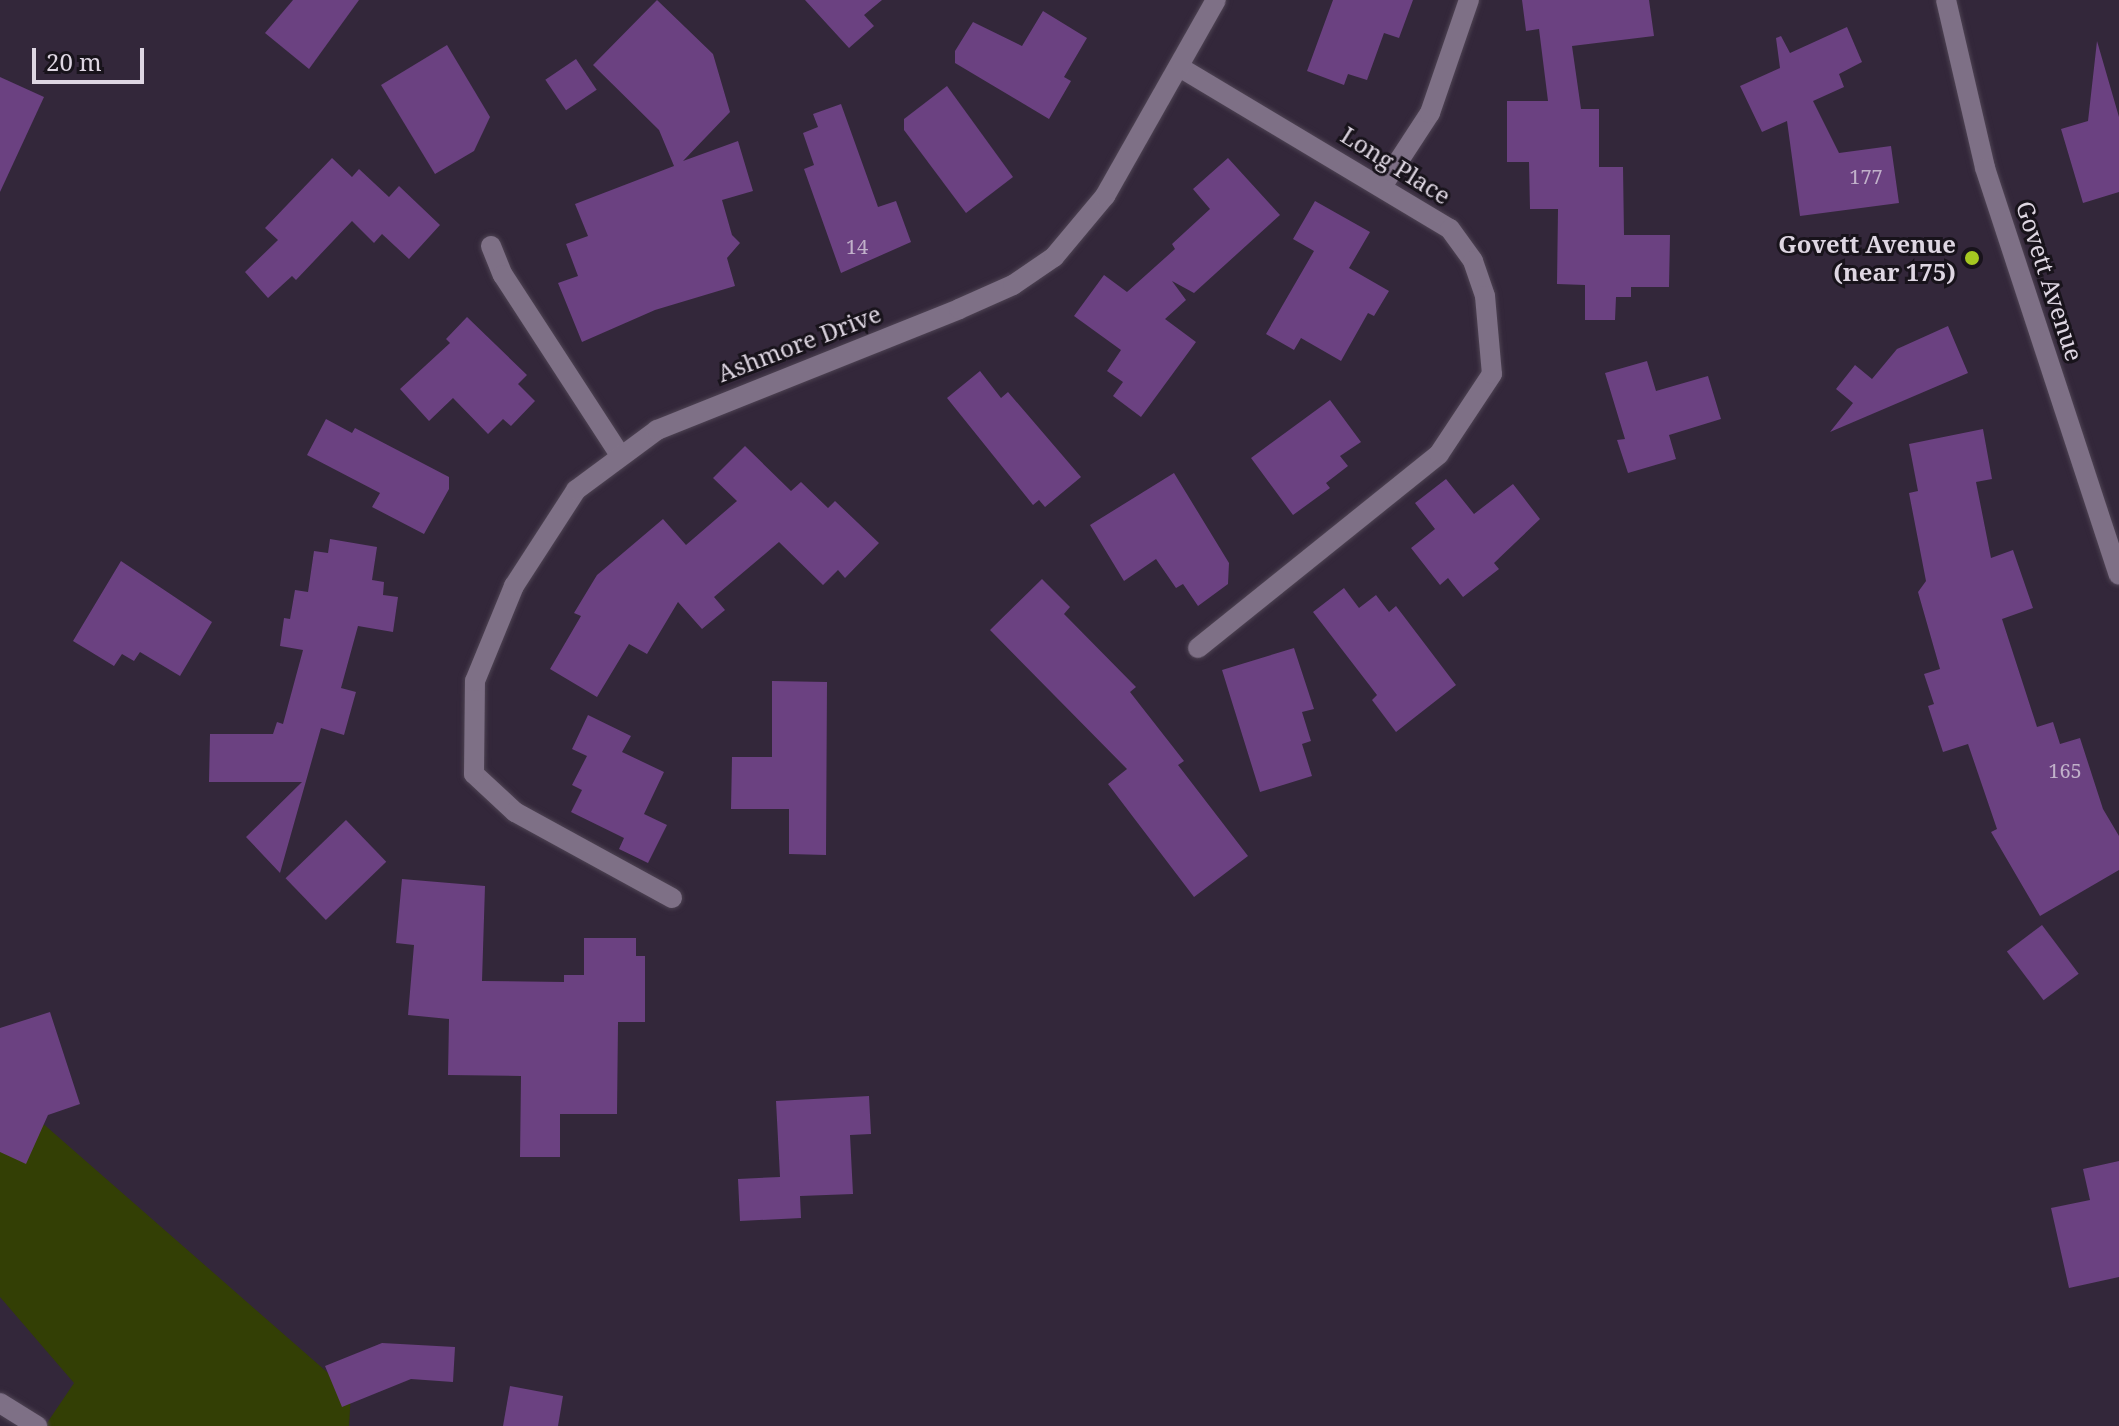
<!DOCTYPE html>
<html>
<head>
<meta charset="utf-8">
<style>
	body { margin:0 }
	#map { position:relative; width:2119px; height:1426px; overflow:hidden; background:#33273a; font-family:"Noto Serif",serif }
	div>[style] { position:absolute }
	.green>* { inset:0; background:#333f05 }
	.building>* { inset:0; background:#6b4181; transform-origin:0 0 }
	.roads { filter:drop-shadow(0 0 2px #4e4353) drop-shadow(0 0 2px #4e4353) }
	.service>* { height:20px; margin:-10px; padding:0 10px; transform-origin:10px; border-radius:10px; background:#7e7086 }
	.minor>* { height:20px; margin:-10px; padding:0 10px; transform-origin:10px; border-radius:10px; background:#7e7086 }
	.dots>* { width:22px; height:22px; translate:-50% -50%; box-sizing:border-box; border:4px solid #18131b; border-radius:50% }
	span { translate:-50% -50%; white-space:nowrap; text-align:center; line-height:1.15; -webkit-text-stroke:6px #18131b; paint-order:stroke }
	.number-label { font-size:20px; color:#c1b1ca }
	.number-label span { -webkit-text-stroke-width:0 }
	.street-label { font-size:24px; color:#ded6e2 }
	.poi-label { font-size:24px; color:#ded6e2; font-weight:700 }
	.right { translate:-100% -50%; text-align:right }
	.scale { position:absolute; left:32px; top:48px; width:112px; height:36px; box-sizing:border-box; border:4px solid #ded6e2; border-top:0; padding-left:10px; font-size:24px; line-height:28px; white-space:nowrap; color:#ded6e2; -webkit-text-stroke:6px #18131b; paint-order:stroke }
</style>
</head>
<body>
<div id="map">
	<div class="green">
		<i style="clip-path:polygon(0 1086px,351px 1393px,349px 1426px,45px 1426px,74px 1383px,0 1297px)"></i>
	</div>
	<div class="building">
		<i style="clip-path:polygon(293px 0,359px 0,309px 69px,265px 33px)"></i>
		<i style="clip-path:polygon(657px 0,713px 54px,730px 112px,683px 161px,738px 141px,753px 191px,722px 200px,732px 235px,740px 243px,727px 258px,735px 286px,655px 310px,582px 342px,558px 283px,578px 276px,566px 244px,588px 236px,575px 204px,674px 166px,659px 130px,593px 65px)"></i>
		<i style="clip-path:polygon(805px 0,882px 0,864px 15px,874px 26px,849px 48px)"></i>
		<i style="clip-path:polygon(1333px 0,1413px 0,1399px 38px,1384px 33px,1367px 80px,1348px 74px,1344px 85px,1307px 71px)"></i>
		<i style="clip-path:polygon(1522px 0,1649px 0,1654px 36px,1572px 46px,1581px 109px,1599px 109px,1599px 167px,1623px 167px,1624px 235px,1670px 235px,1669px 287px,1631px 287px,1631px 297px,1616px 297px,1615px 320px,1585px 320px,1585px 285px,1557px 284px,1558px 209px,1530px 209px,1529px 162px,1507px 162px,1507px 101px,1548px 101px,1539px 29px,1526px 31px)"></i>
		<i style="clip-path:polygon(1043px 11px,1087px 38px,1064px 77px,1071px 81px,1049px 119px,955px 63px,955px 51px,973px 22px,1022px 46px)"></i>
		<i style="clip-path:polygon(1847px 27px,1862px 62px,1839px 74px,1844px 87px,1813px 101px,1839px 153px,1891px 146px,1899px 203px,1800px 216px,1787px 121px,1762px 132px,1740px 86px,1780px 68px,1776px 38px,1781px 36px,1790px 53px)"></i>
		<i style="clip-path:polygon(2097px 41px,2119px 117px,2119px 192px,2083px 203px,2061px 129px,2088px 121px)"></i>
		<i style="clip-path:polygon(447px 45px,490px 117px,474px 151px,435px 174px,381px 85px)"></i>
		<i style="left:576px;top:59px;width:37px;height:37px;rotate:56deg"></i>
		<i style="clip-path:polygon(0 77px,44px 97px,0 192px)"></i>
		<i style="clip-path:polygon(947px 86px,1013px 177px,966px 213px,904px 130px,904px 119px)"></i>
		<i style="clip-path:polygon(841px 104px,878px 207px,896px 201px,911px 242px,841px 273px,804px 169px,814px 165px,803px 133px,818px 127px,813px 114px)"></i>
		<i style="clip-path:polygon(332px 158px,352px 177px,359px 169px,389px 197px,399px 186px,440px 225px,409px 259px,382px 234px,374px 243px,352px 221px,296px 280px,292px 276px,268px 298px,245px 272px,278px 240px,265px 228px)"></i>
		<i style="clip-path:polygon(1228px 158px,1280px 215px,1194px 293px,1172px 281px,1186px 300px,1165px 319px,1196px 342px,1141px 417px,1113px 396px,1123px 382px,1107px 371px,1121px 350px,1074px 316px,1104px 275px,1127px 292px,1175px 249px,1172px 244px,1210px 209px,1193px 189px)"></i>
		<i style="clip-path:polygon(1315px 201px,1370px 232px,1349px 268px,1389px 291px,1374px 316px,1368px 313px,1341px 361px,1301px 338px,1294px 350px,1266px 334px,1314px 251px,1293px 239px)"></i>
		<i style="clip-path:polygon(467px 317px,527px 375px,518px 384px,535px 401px,511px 426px,503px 419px,488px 434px,453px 398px,429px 421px,400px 389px,450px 343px,446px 339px)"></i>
		<i style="clip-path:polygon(1948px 326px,1968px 373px,1830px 432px,1853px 403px,1836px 389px,1855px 365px,1872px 379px,1897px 349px)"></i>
		<i style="clip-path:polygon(1647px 361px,1656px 391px,1708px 376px,1721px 419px,1669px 435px,1676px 459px,1628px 473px,1617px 440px,1625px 439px,1605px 373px)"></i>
		<i style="clip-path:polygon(980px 371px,1001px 398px,1008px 392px,1081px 477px,1045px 507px,1039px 500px,1033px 505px,947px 398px)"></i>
		<i style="clip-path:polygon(1330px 400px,1361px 442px,1340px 456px,1348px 466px,1326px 483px,1330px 488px,1293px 515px,1251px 458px)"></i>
		<i style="clip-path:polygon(326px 419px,352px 433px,355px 428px,449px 477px,449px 489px,424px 534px,372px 507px,380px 493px,307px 455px)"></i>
		<i style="clip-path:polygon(1983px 429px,1992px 479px,1976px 482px,1991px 558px,2013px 550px,2033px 608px,2002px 619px,2037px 727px,2053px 722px,2060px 744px,2080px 738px,2103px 809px,2119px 836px,2119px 870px,2040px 916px,1991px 832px,1997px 829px,1968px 744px,1943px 752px,1928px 706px,1934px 704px,1924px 674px,1940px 669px,1918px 592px,1926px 581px,1909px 493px,1918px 491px,1909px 444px)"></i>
		<i style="clip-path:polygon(745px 446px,791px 491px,801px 482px,828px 508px,835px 501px,879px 543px,845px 578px,838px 570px,823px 585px,779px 542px,714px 597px,725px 610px,702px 629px,678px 602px,647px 654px,629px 644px,597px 697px,550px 669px,581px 616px,574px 613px,597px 575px,663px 519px,686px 545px,737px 501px,713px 478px)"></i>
		<i style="clip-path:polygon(1174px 473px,1229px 563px,1228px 584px,1198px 606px,1183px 584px,1176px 588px,1156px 559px,1124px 581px,1090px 525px)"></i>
		<i style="clip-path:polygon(1446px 479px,1474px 514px,1513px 484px,1540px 519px,1494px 563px,1499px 569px,1463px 597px,1448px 578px,1440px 585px,1411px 548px,1435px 529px,1415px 503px)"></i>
		<i style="clip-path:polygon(330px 539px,377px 547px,372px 580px,384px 582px,383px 595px,398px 597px,393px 632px,358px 626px,341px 688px,356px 692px,344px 735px,321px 728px,280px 873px,246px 837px,302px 782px,209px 782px,210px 734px,273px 734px,277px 722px,283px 724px,303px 650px,280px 646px,284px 618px,290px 619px,295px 590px,308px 592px,314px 551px,328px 553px)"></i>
		<i style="clip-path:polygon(121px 561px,212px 622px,180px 676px,140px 652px,134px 661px,122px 654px,114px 666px,73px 641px)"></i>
		<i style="clip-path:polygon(1042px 579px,1070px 607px,1064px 614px,1136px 687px,1130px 692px,1184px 761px,1178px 765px,1248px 856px,1194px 897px,1108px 784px,1127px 769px,990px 630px)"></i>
		<i style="clip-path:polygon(1344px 588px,1359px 608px,1376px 595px,1389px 612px,1396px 606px,1456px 685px,1396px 732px,1372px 700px,1377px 695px,1313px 612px)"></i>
		<i style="clip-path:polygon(1294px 648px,1314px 709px,1302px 712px,1311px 741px,1302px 744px,1312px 776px,1260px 792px,1222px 670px)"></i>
		<i style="clip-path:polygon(772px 681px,827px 682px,826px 855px,789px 854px,789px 809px,731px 809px,732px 757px,772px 757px)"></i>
		<i style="clip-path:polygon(588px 715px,631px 736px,622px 752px,664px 772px,644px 814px,667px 825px,648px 863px,619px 849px,624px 838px,571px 812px,582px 790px,572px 785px,587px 756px,572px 749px)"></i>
		<i style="left:346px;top:820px;width:58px;height:84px;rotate:46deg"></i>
		<i style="clip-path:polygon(402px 879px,485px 886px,482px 981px,564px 982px,564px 975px,584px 975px,584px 938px,636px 938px,636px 956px,645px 956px,645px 1022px,618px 1022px,617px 1114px,560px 1114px,560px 1157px,520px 1157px,521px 1076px,448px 1075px,449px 1019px,408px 1015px,414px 945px,396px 943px)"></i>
		<i style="left:2042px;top:925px;width:61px;height:44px;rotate:53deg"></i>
		<i style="clip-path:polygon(50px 1012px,80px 1104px,48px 1115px,26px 1164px,0 1152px,0 1028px)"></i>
		<i style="clip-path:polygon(869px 1096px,871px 1134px,850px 1135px,853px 1194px,800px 1196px,801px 1218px,740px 1221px,738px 1179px,780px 1177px,776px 1101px)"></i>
		<i style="clip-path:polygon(2119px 1161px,2119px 1277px,2069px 1288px,2051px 1208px,2090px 1200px,2083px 1169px)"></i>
		<i style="clip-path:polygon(382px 1343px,455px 1347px,453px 1382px,411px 1379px,342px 1407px,325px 1366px)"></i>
		<i style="clip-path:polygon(510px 1386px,563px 1396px,558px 1426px,503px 1426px)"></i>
	</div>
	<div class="roads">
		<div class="service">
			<i style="left:1383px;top:185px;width:86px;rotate:-56.9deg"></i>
			<i style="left:1430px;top:113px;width:120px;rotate:-71deg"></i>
			<i style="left:491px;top:246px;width:31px;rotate:68deg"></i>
			<i style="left:503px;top:275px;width:215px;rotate:57deg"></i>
			<i style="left:1198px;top:648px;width:309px;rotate:-38.8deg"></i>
			<i style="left:1439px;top:454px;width:96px;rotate:-56.5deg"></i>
			<i style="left:474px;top:774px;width:56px;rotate:42.8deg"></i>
			<i style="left:515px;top:812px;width:179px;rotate:28.7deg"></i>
		</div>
		<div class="minor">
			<i style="left:1946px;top:0;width:172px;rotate:76.9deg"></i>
			<i style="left:1985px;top:168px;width:428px;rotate:71.8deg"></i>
			<i style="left:1181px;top:68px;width:313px;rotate:30.9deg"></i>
			<i style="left:1450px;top:229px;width:39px;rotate:54deg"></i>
			<i style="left:1473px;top:261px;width:37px;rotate:71deg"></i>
			<i style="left:1485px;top:296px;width:78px;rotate:84.9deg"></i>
			<i style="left:474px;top:774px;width:93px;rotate:-89.4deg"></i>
			<i style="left:475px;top:681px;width:103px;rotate:-67.7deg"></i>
			<i style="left:514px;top:586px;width:114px;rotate:-57.1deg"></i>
			<i style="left:576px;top:490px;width:101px;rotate:-36.5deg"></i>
			<i style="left:657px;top:430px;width:325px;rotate:-21.8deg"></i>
			<i style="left:959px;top:309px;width:59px;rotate:-24deg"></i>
			<i style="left:1013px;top:285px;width:50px;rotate:-34.3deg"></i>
			<i style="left:1054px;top:257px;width:80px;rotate:-50.1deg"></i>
			<i style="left:1105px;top:196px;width:225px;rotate:-60.5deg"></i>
			<i style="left:0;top:1403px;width:44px;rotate:31.9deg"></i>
		</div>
	</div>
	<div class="dots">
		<i style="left:1972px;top:258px;background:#a6c821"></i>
	</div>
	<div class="number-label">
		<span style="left:1866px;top:176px">177</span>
		<span style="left:857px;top:246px">14</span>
		<span style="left:2065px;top:770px">165</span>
	</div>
	<div class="street-label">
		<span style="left:1396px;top:165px;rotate:32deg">Long Place</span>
		<span style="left:2050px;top:281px;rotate:72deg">Govett Avenue</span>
		<span style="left:799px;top:343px;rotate:-21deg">Ashmore Drive</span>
	</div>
	<div class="poi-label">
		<span class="right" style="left:1956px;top:258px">Govett Avenue<br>(near 175)</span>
	</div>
	<div class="scale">20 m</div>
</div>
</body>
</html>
